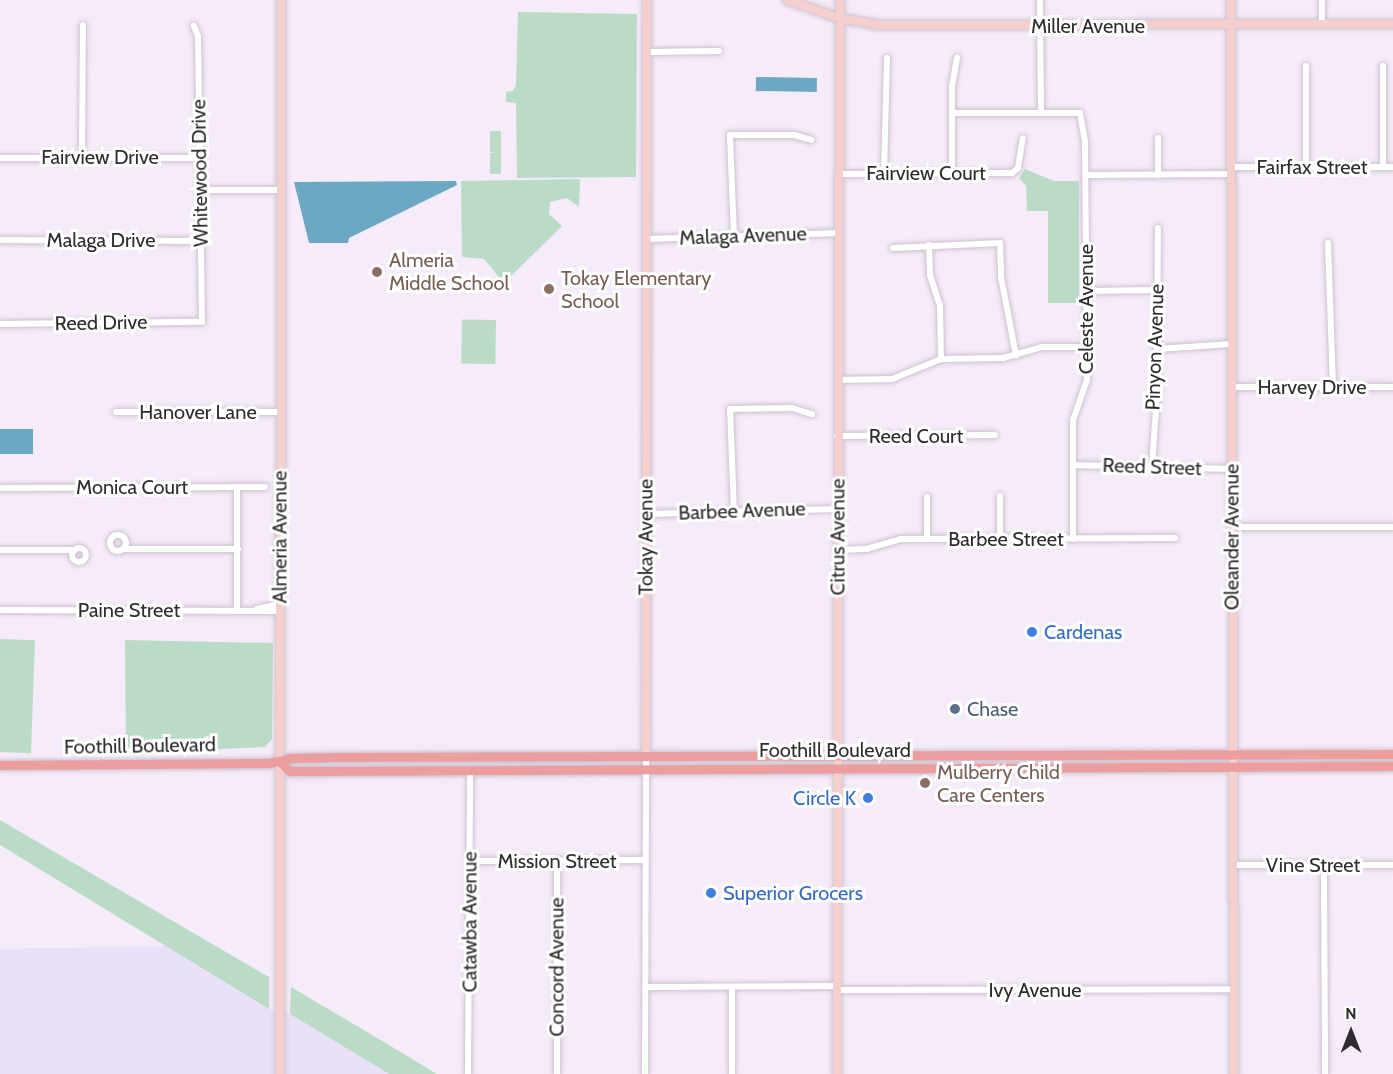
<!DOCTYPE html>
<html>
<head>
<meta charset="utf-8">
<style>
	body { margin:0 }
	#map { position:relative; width:1393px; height:1074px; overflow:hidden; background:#f6ebf8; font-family:Cabin,sans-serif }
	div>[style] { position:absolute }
	.industrial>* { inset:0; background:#e8e1f7 }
	.green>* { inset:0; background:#badcc7; transform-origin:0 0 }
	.water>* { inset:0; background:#6ca8c1; transform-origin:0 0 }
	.roads { filter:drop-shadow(0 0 2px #cdc2cf) drop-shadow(0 0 2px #cdc2cf) }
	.street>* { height:6px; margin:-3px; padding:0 3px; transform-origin:3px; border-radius:3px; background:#fff }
	.street>.ring { margin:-3px; padding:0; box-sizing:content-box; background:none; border:6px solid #fff; border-radius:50% }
	.secondary>* { height:8px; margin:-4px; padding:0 4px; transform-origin:4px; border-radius:4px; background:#f5cfce }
	.primary>* { height:9px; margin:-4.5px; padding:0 4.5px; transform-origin:4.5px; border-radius:4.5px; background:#ec9e9e }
	.dots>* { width:16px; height:16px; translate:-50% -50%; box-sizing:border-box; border:3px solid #fff; border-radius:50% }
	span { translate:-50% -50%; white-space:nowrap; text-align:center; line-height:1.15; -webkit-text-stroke:6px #fff; paint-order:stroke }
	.street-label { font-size:20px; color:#302b30 }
	.education-label { font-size:20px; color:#785e54 }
	.left { translate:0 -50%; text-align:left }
	.shop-label { font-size:20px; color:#366cbe }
	.right { translate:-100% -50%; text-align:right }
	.service-label { font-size:20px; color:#4e5e75 }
	.north { position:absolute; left:1321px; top:1002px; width:60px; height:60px; -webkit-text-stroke:4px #fff; paint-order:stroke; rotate:0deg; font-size:16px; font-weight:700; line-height:24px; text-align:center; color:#302b30 }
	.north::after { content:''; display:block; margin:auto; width:21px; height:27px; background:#302b30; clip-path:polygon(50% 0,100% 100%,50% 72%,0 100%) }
</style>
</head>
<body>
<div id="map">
	<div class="industrial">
		<i style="clip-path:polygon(167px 946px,269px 1009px,290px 1014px,389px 1074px,0 1074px,0 949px)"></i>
	</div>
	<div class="green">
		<i style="clip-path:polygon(518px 12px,637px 14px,636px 177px,517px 178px,516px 103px,506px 102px,506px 92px,513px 91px,516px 84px)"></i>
		<i style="clip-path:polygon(490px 131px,501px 131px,501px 174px,490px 174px,490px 153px,497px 153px,490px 152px)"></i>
		<i style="clip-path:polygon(1025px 169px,1054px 181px,1079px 181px,1079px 303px,1048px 303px,1048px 211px,1027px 211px,1026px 186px,1019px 178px)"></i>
		<i style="clip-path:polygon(580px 179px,579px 207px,567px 198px,550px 202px,549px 214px,562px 226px,504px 283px,484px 259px,462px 257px,461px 181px)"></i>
		<i style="left:496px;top:320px;width:44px;height:34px;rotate:91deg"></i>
		<i style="left:0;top:639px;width:35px;height:113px;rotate:2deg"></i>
		<i style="clip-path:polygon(125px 640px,273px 643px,272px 739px,265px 747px,126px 753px)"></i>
		<i style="clip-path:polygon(0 820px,269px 977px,269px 1009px,0 845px)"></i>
		<i style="clip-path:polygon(291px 987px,389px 1045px,437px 1074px,389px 1074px,290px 1014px)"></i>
	</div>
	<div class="water">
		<i style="left:756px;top:77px;width:61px;height:14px;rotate:1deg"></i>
		<i style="clip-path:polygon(456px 181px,457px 185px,349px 238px,348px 243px,309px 243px,294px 182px)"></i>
		<i style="left:0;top:429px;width:33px;height:25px"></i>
	</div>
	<div class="roads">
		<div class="street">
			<i style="left:1040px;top:0;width:112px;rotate:89.5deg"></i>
			<i style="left:1322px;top:0;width:25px;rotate:90deg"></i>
			<i style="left:647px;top:52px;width:72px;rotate:-0.8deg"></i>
			<i style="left:1383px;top:66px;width:101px;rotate:90deg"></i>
			<i style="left:952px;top:113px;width:128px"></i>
			<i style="left:1080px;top:113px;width:29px;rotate:80deg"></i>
			<i style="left:1085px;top:142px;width:238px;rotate:89.5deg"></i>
			<i style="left:1087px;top:380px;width:42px;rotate:109.3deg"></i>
			<i style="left:1073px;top:420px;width:119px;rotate:90deg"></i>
			<i style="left:1158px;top:138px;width:37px;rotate:90deg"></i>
			<i style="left:82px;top:157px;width:132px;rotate:-89.6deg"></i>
			<i style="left:0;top:158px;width:201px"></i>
			<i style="left:1231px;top:167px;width:162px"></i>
			<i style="left:1306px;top:167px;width:101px;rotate:-90deg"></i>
			<i style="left:884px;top:173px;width:115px;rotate:-88.5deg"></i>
			<i style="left:952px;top:173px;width:87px;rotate:-90deg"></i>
			<i style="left:952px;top:86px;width:29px;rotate:-80deg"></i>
			<i style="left:840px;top:174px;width:172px;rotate:-0.3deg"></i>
			<i style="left:1012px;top:173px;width:8px;rotate:-40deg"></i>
			<i style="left:1018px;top:168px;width:30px;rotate:-81deg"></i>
			<i style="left:1085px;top:175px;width:147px;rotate:-0.4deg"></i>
			<i style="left:202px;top:190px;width:79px"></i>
			<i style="left:734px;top:236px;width:101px;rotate:-92.3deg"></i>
			<i style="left:730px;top:135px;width:64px"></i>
			<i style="left:794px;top:135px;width:18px;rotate:16deg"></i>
			<i style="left:646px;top:239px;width:194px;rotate:-1.8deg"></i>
			<i style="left:0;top:240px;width:201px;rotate:0.3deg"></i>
			<i style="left:1328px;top:243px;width:144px;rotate:88deg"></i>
			<i style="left:929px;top:245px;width:30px;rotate:88deg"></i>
			<i style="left:930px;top:275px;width:32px;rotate:72deg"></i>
			<i style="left:940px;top:305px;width:54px;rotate:88.9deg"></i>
			<i style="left:893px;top:248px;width:107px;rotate:-2.7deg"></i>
			<i style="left:1000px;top:243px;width:34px;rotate:88deg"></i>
			<i style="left:1001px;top:277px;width:80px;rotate:79.2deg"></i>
			<i style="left:1086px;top:291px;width:71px;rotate:-0.8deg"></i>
			<i style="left:0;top:324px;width:202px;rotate:-0.6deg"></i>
			<i style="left:202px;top:322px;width:286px;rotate:-90.8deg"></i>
			<i style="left:198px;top:36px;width:11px;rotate:-112deg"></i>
			<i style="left:1157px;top:349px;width:75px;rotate:-3.8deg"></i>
			<i style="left:838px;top:380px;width:54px;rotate:-1.1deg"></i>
			<i style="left:892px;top:379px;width:53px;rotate:-22.2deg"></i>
			<i style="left:941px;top:359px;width:62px;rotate:-0.9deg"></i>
			<i style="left:1003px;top:358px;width:41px;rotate:-15.8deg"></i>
			<i style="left:1042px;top:347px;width:44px"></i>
			<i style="left:1232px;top:387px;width:161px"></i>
			<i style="left:116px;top:412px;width:165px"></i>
			<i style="left:837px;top:436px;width:158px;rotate:-0.4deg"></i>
			<i style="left:1073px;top:465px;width:159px;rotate:1.4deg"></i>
			<i style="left:1152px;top:466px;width:71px;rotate:-86deg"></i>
			<i style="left:1157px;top:395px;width:167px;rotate:-89.7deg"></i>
			<i style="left:0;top:488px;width:265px;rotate:-0.2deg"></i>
			<i style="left:1000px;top:496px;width:43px;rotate:90deg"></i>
			<i style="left:927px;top:497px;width:42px;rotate:90deg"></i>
			<i style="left:734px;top:512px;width:103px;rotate:-92.2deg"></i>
			<i style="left:730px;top:409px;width:62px;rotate:-0.9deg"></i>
			<i style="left:792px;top:408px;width:21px;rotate:17deg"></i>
			<i style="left:646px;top:514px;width:192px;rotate:-1.5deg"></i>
			<i style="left:1233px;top:527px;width:160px"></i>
			<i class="ring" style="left:110px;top:535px;width:10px;height:10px"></i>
			<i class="ring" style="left:72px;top:548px;width:8px;height:8px"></i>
			<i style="left:123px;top:549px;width:115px"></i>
			<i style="left:0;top:550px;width:75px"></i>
			<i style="left:838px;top:550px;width:28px;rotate:-2deg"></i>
			<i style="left:866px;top:549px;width:35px;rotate:-16deg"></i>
			<i style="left:900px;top:539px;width:275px;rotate:-0.2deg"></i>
			<i style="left:257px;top:609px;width:24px;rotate:-12deg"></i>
			<i style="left:0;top:610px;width:280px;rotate:0.2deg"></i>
			<i style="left:237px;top:610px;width:123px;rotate:-90deg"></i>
			<i style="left:470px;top:861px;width:174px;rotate:-0.3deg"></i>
			<i style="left:557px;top:861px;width:213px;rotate:90deg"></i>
			<i style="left:1234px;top:865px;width:159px"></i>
			<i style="left:1324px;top:865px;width:209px;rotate:89.7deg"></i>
			<i style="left:645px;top:987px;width:192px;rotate:-0.3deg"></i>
			<i style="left:837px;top:990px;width:397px;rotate:-0.1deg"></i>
			<i style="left:468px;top:1074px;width:304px;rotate:-89.6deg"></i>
			<i style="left:645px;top:1074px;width:318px;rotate:-89.8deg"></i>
			<i style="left:732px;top:1074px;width:87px;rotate:-90deg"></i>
		</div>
		<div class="secondary">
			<i style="left:787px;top:0;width:55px;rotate:19.1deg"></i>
			<i style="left:839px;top:18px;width:41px;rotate:9.9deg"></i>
			<i style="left:879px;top:25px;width:514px;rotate:-0.11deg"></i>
			<i style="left:1231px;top:0;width:1074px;rotate:89.84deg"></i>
			<i style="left:646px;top:756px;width:756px;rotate:-89.92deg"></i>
			<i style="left:280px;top:1074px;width:1074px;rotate:-89.95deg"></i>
			<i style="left:837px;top:1074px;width:1074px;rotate:-89.84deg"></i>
		</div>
		<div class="primary">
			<i style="left:281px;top:763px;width:12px;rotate:42deg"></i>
			<i style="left:290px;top:771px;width:1103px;rotate:-0.26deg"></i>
			<i style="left:0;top:765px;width:269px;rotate:-0.4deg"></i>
			<i style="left:269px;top:763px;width:22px;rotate:-13deg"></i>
			<i style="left:290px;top:758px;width:51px;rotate:-1.1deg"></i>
			<i style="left:341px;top:757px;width:1052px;rotate:-0.16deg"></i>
		</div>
	</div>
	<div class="dots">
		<i style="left:377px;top:272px;background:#8d6e63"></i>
		<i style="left:549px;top:289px;background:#8d6e63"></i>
		<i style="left:1032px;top:632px;background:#3f7fe0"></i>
		<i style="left:955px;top:709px;background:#5c6f8a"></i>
		<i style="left:925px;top:783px;background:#8d6e63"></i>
		<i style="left:868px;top:798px;background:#3f7fe0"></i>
		<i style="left:711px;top:893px;background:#3f7fe0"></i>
	</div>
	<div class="street-label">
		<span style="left:1088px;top:26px">Miller Avenue</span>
		<span style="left:100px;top:157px">Fairview Drive</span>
		<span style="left:1312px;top:167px">Fairfax Street</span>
		<span style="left:200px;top:173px;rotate:-91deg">Whitewood Drive</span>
		<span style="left:926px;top:173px">Fairview Court</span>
		<span style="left:743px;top:236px;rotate:-2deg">Malaga Avenue</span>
		<span style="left:101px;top:240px">Malaga Drive</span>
		<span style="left:1086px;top:309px;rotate:-90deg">Celeste Avenue</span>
		<span style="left:101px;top:323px;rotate:-1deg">Reed Drive</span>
		<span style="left:1155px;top:347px;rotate:-88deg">Pinyon Avenue</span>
		<span style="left:1312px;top:387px">Harvey Drive</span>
		<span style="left:198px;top:412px">Hanover Lane</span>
		<span style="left:916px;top:436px">Reed Court</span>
		<span style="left:1152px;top:467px;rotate:2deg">Reed Street</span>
		<span style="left:132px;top:487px">Monica Court</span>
		<span style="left:742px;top:511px;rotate:-2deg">Barbee Avenue</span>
		<span style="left:280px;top:537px;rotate:-90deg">Almeria Avenue</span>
		<span style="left:646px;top:537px;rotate:-90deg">Tokay Avenue</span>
		<span style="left:838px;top:537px;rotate:-90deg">Citrus Avenue</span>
		<span style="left:1232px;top:537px;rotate:-90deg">Oleander Avenue</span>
		<span style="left:1006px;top:539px">Barbee Street</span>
		<span style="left:129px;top:610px">Paine Street</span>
		<span style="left:140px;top:746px;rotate:-1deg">Foothill Boulevard</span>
		<span style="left:835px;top:750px">Foothill Boulevard</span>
		<span style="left:557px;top:861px">Mission Street</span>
		<span style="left:1313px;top:865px">Vine Street</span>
		<span style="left:470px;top:922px;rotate:-90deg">Catawba Avenue</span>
		<span style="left:557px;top:967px;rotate:-90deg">Concord Avenue</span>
		<span style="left:1035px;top:990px">Ivy Avenue</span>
	</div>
	<div class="education-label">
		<span class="left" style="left:389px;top:272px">Almeria<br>Middle School</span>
		<span class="left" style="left:561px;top:290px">Tokay Elementary<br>School</span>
		<span class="left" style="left:937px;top:784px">Mulberry Child<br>Care Centers</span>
	</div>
	<div class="shop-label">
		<span class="left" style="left:1044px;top:632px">Cardenas</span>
		<span class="right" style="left:856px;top:798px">Circle K</span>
		<span class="left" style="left:723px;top:893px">Superior Grocers</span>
	</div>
	<div class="service-label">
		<span class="left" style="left:967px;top:709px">Chase</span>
	</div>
	<div class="north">N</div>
</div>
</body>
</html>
